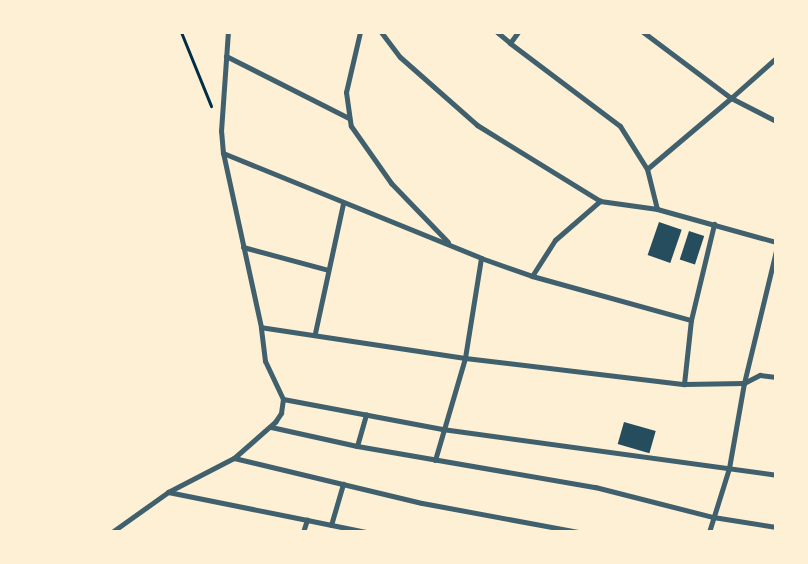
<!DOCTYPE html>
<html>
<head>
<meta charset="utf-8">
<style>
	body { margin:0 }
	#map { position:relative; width:808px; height:564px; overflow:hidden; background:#fdf0d5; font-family:"DM Sans",sans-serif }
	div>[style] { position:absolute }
	.building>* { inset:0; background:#264d5e; transform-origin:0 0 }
	.path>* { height:3px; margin:-1.5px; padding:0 1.5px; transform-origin:1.5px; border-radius:1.5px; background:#003049 }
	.minor>* { height:5px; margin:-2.5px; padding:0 2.5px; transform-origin:2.5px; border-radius:2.5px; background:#3f606c }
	span { translate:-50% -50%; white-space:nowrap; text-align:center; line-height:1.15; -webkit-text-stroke:4px #fdf0d5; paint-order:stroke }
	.frame { position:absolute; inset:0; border:34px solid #fdf0d5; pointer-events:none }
</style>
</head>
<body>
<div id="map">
	<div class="building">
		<i style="left:659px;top:222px;width:24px;height:35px;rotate:19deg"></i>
		<i style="left:689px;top:231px;width:16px;height:30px;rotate:18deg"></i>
		<i style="left:624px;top:422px;width:33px;height:23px;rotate:16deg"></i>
	</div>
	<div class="path">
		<i style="left:181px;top:32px;width:80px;rotate:67.9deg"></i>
	</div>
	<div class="minor">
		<i style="left:360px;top:32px;width:62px;rotate:103.1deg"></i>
		<i style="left:346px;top:92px;width:34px;rotate:82deg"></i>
		<i style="left:351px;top:126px;width:70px;rotate:54.9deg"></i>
		<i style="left:391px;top:183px;width:82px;rotate:46deg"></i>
		<i style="left:381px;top:32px;width:31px;rotate:53deg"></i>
		<i style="left:400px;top:57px;width:103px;rotate:41.4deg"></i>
		<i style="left:477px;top:125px;width:145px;rotate:31.7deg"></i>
		<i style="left:497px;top:32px;width:17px;rotate:40deg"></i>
		<i style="left:510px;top:43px;width:14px;rotate:-54deg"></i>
		<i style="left:643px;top:32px;width:110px;rotate:36.9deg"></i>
		<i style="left:731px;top:98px;width:60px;rotate:-41.6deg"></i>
		<i style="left:226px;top:56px;width:138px;rotate:26.8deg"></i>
		<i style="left:223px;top:153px;width:279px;rotate:22.1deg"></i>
		<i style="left:481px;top:258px;width:101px;rotate:99.1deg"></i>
		<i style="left:465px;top:358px;width:206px;rotate:-171.4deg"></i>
		<i style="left:647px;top:169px;width:110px;rotate:-40.2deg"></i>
		<i style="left:731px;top:98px;width:51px;rotate:27.1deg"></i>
		<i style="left:657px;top:209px;width:123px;rotate:15.5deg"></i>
		<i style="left:243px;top:247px;width:88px;rotate:15.1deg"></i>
		<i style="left:481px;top:258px;width:54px;rotate:19.4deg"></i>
		<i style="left:532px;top:276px;width:43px;rotate:-57.4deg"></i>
		<i style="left:555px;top:240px;width:60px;rotate:-40.9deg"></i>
		<i style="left:600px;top:201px;width:58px;rotate:8deg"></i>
		<i style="left:657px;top:209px;width:41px;rotate:-104deg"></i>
		<i style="left:647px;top:169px;width:51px;rotate:-122.1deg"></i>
		<i style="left:620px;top:126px;width:138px;rotate:-143deg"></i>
		<i style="left:532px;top:276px;width:165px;rotate:15.5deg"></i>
		<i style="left:315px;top:333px;width:133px;rotate:-77.8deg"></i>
		<i style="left:684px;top:384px;width:64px;rotate:-83.8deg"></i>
		<i style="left:691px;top:320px;width:99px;rotate:-76.5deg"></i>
		<i style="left:283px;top:399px;width:162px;rotate:10.7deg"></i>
		<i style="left:442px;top:429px;width:337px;rotate:7.8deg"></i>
		<i style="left:271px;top:427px;width:88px;rotate:12.5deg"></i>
		<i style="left:357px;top:446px;width:242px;rotate:9.8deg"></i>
		<i style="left:595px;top:487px;width:122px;rotate:14.3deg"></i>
		<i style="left:713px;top:517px;width:64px;rotate:9deg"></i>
		<i style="left:357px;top:446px;width:33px;rotate:-74deg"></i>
		<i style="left:234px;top:458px;width:193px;rotate:13.5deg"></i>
		<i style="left:422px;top:503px;width:160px;rotate:10.5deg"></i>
		<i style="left:435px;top:460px;width:106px;rotate:-73.6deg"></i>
		<i style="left:465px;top:358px;width:221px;rotate:6.8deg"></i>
		<i style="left:684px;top:384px;width:60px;rotate:-1deg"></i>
		<i style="left:744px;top:383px;width:18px;rotate:-27deg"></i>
		<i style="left:760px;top:375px;width:16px;rotate:7deg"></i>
		<i style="left:168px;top:492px;width:74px;rotate:-27.3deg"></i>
		<i style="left:234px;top:458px;width:55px;rotate:-41.3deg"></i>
		<i style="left:275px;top:422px;width:11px;rotate:-56deg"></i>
		<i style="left:281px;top:413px;width:14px;rotate:-82deg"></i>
		<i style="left:283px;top:399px;width:42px;rotate:-115.3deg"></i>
		<i style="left:265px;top:361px;width:34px;rotate:-97deg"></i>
		<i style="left:261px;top:327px;width:178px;rotate:-102.3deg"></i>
		<i style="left:223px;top:153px;width:22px;rotate:-95deg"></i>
		<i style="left:221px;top:131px;width:99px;rotate:-86deg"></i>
		<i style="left:331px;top:525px;width:43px;rotate:-73.7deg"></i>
		<i style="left:112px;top:532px;width:69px;rotate:-35.5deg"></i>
		<i style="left:168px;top:492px;width:142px;rotate:11.4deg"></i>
		<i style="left:303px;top:532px;width:13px;rotate:-72deg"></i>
		<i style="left:307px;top:520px;width:60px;rotate:11.5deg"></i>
		<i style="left:709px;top:532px;width:67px;rotate:-72.6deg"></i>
		<i style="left:729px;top:468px;width:86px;rotate:-80deg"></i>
		<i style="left:744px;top:383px;width:136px;rotate:-76.4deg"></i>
	</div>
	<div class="frame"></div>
</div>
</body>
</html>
